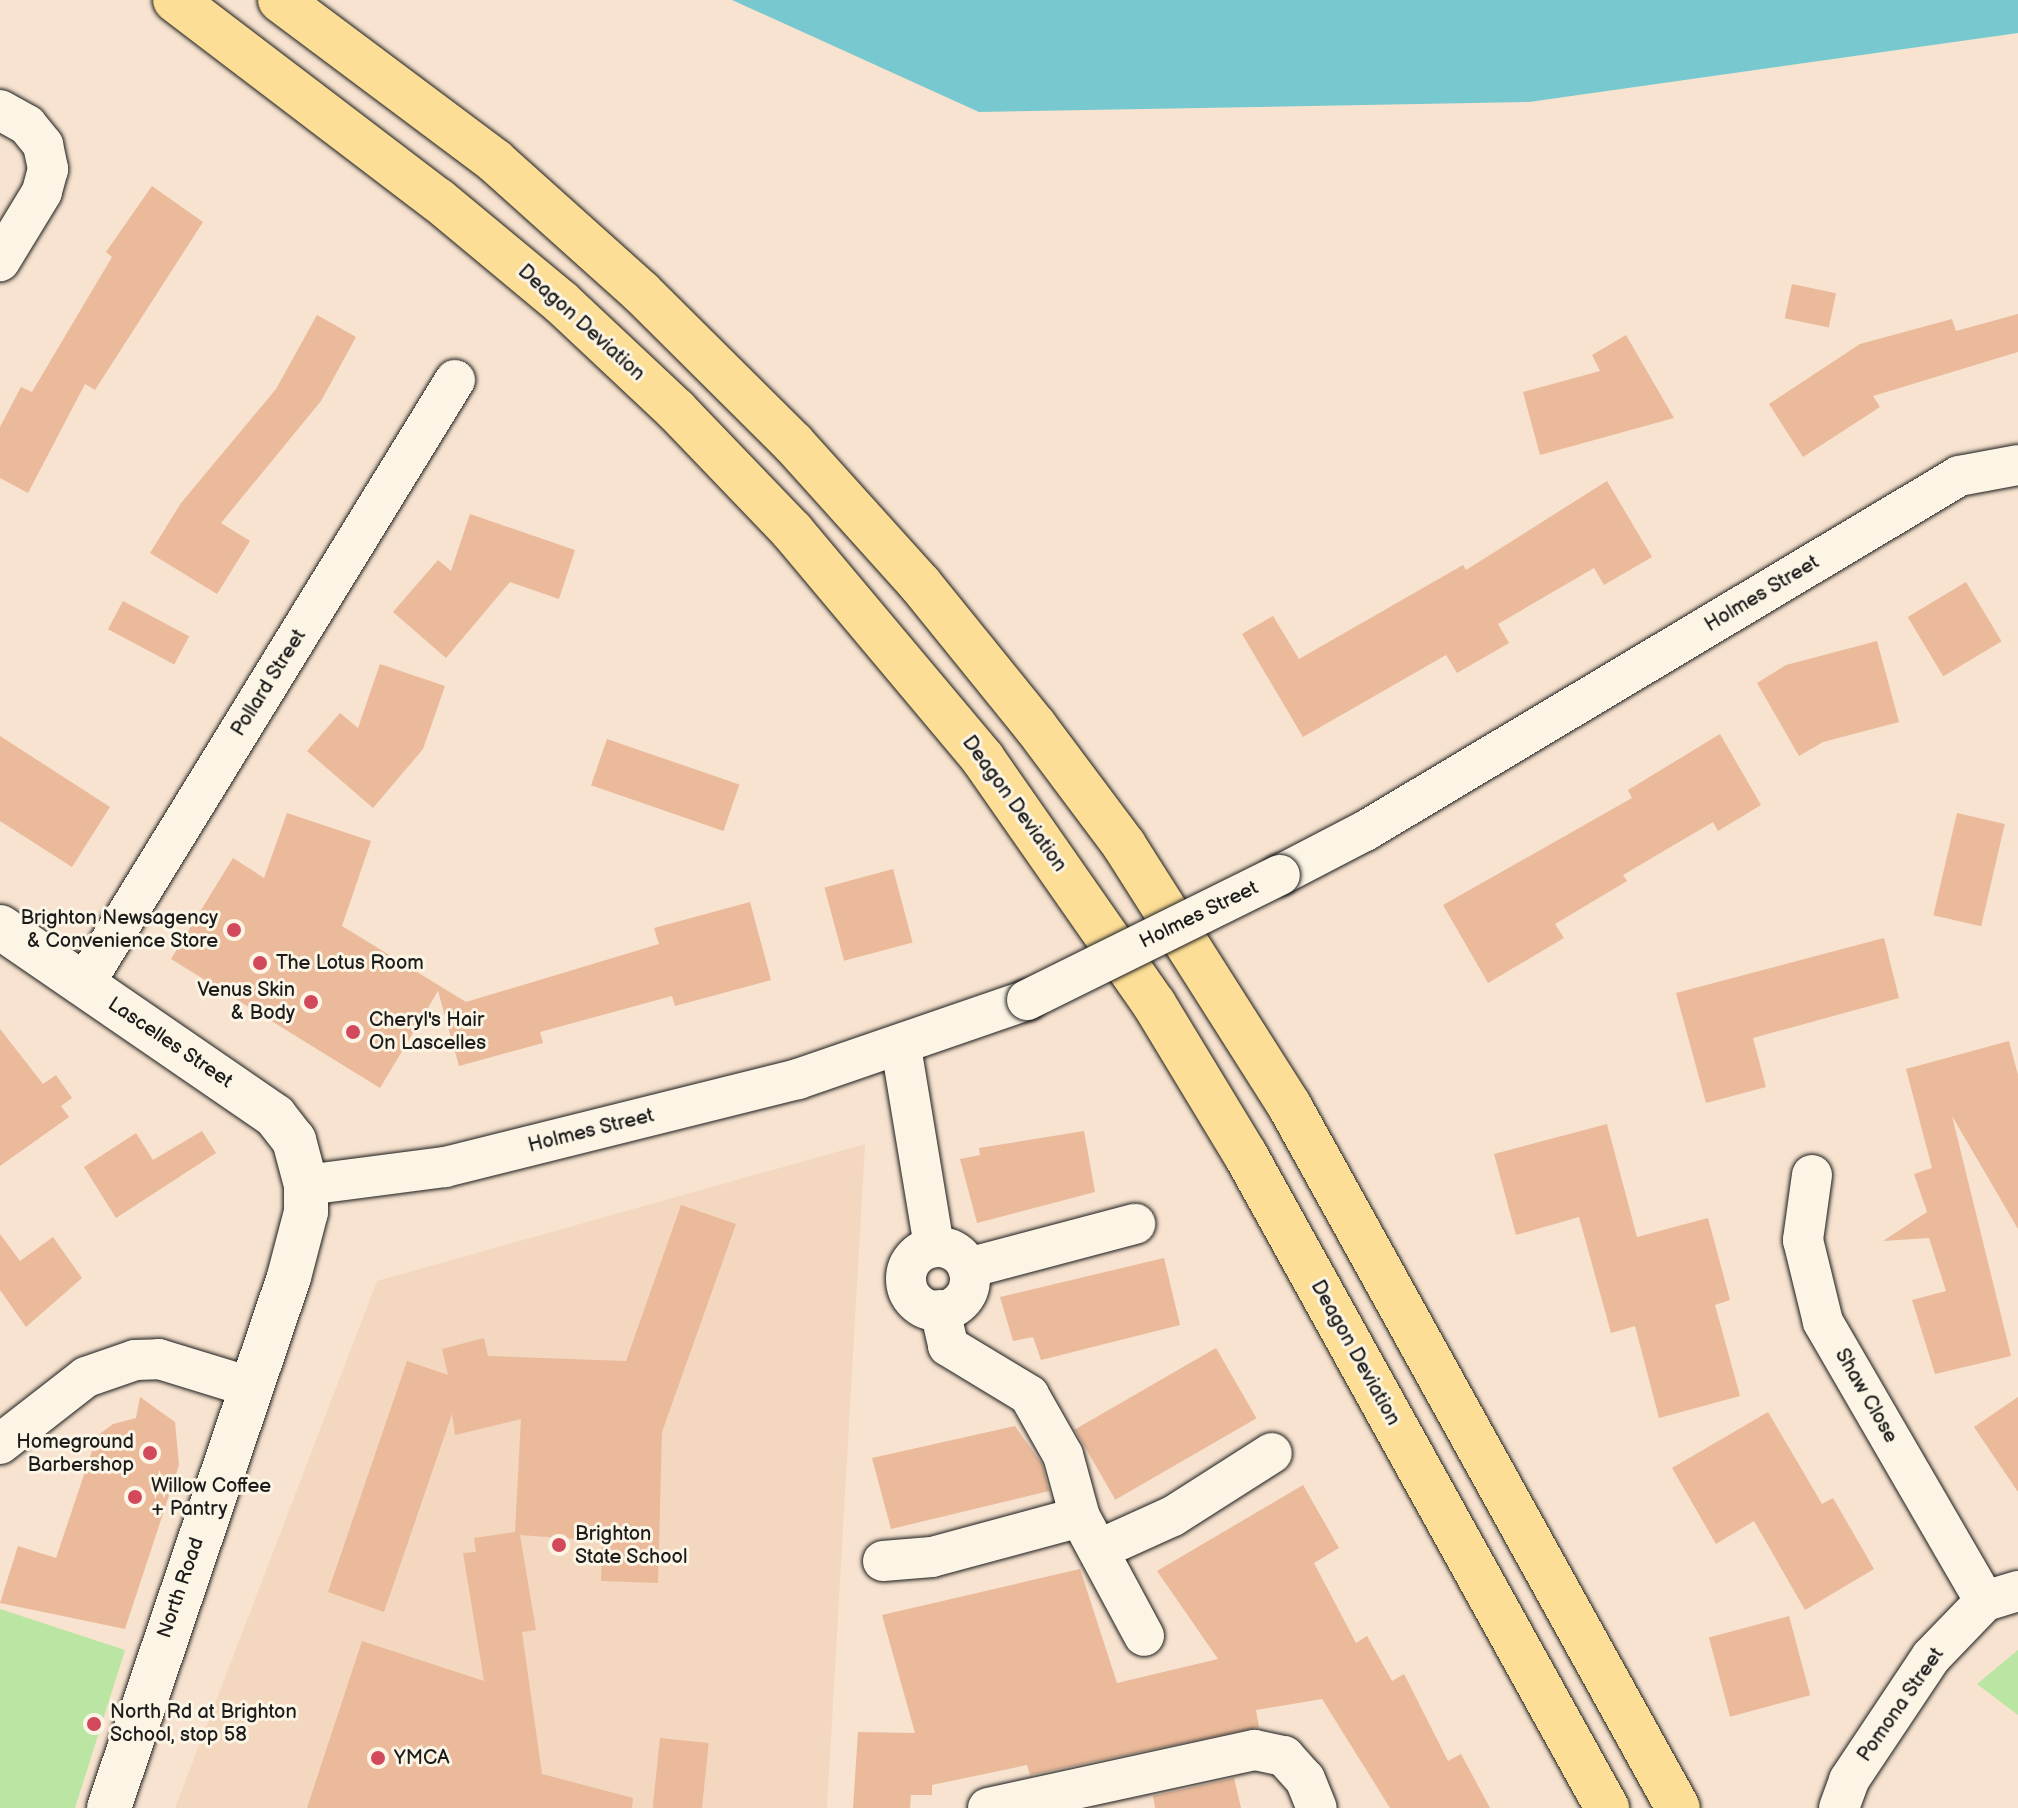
<!DOCTYPE html>
<html>
<head>
<meta charset="utf-8">
<style>
	body { margin:0 }
	#map { position:relative; width:2018px; height:1808px; overflow:hidden; background:#f7e3cf; font-family:"Balsamiq Sans",sans-serif }
	div>[style] { position:absolute }
	.built>* { inset:0; background:#f3d7bf }
	.green>* { inset:0; background:#bae5a2 }
	.water>* { inset:0; background:#78c9cf }
	.building>* { inset:0; background:#eaba9b; transform-origin:0 0 }
	.roads { filter:drop-shadow(0 0 2px #1c1c1c) drop-shadow(0 0 2px #1c1c1c) }
	.minor>* { height:40px; margin:-20px; padding:0 20px; transform-origin:20px; border-radius:20px; background:#fcf5e5 }
	.minor>.ring { margin:-20px; padding:0; box-sizing:content-box; background:none; border:40px solid #fcf5e5; border-radius:50% }
	.tertiary>* { height:44px; margin:-22px; padding:0 22px; transform-origin:22px; border-radius:22px; background:#fcf5e5 }
	.trunk>* { height:44px; margin:-22px; padding:0 22px; transform-origin:22px; border-radius:22px; background:#fdde96 }
	.bridges { filter:drop-shadow(0 0 2px #1c1c1c) drop-shadow(0 0 2px #1c1c1c) }
	.minor-bridge>* { height:40px; margin:-20px; padding:0 20px; transform-origin:20px; border-radius:20px; background:#fcf5e5 }
	.dots>* { width:22px; height:22px; translate:-50% -50%; box-sizing:border-box; border:4px solid #fcf5e5; border-radius:50% }
	span { translate:-50% -50%; white-space:nowrap; text-align:center; line-height:1.15; -webkit-text-stroke:6px #fcf5e5; paint-order:stroke }
	.street-label { font-size:20px; color:#1c1c1c }
	.poi-label { font-size:20px; color:#1c1c1c }
	.right { translate:-100% -50%; text-align:right }
	.left { translate:0 -50%; text-align:left }
</style>
</head>
<body>
<div id="map">
	<div class="built">
		<i style="clip-path:polygon(865px 1144px,827px 1808px,175px 1808px,377px 1281px)"></i>
	</div>
	<div class="green">
		<i style="clip-path:polygon(0 1609px,125px 1650px,75px 1808px,0 1808px)"></i>
		<i style="clip-path:polygon(2018px 1650px,2018px 1715px,1977px 1684px)"></i>
	</div>
	<div class="water">
		<i style="clip-path:polygon(732px 0,2018px 0,2018px 33px,1529px 102px,979px 112px)"></i>
	</div>
	<div class="building">
		<i style="clip-path:polygon(152px 186px,203px 222px,95px 390px,85px 384px,28px 493px,0 478px,0 427px,21px 387px,32px 392px,112px 257px,106px 252px)"></i>
		<i style="left:1792px;top:284px;width:45px;height:35px;rotate:12deg"></i>
		<i style="clip-path:polygon(2018px 314px,2018px 352px,1873px 396px,1880px 407px,1803px 457px,1769px 404px,1860px 344px,1952px 319px,1956px 331px)"></i>
		<i style="clip-path:polygon(317px 315px,356px 337px,321px 401px,221px 523px,250px 541px,217px 594px,150px 553px,181px 503px,276px 389px)"></i>
		<i style="clip-path:polygon(1626px 335px,1674px 418px,1540px 455px,1523px 392px,1600px 371px,1592px 355px)"></i>
		<i style="clip-path:polygon(1607px 481px,1652px 557px,1604px 585px,1594px 568px,1498px 624px,1509px 643px,1457px 673px,1446px 655px,1303px 737px,1242px 634px,1273px 616px,1299px 659px,1463px 565px,1466px 570px)"></i>
		<i style="clip-path:polygon(470px 514px,575px 550px,559px 599px,510px 582px,446px 658px,393px 612px,438px 560px,451px 571px)"></i>
		<i style="left:1966px;top:582px;width:69px;height:68px;rotate:59deg"></i>
		<i style="left:123px;top:601px;width:75px;height:32px;rotate:28deg"></i>
		<i style="clip-path:polygon(1877px 641px,1899px 722px,1823px 742px,1799px 756px,1757px 683px,1786px 665px)"></i>
		<i style="clip-path:polygon(380px 664px,445px 686px,423px 749px,373px 808px,307px 751px,340px 713px,358px 728px)"></i>
		<i style="clip-path:polygon(1720px 734px,1761px 805px,1718px 831px,1713px 822px,1623px 875px,1627px 881px,1555px 924px,1564px 938px,1488px 983px,1443px 905px,1632px 798px,1628px 790px)"></i>
		<i style="clip-path:polygon(0 736px,110px 807px,72px 867px,0 821px)"></i>
		<i style="left:607px;top:739px;width:140px;height:49px;rotate:19deg"></i>
		<i style="clip-path:polygon(287px 813px,371px 841px,342px 926px,466px 1002px,659px 944px,654px 928px,750px 902px,771px 980px,675px 1006px,672px 996px,540px 1032px,543px 1043px,459px 1066px,438px 991px,380px 1088px,171px 959px,233px 858px,264px 878px)"></i>
		<i style="left:1957px;top:813px;width:49px;height:105px;rotate:13deg"></i>
		<i style="left:893px;top:869px;width:76px;height:71px;rotate:75deg"></i>
		<i style="clip-path:polygon(1884px 938px,1899px 998px,1753px 1038px,1766px 1087px,1706px 1103px,1676px 993px)"></i>
		<i style="clip-path:polygon(0 1029px,43px 1084px,56px 1075px,72px 1098px,61px 1106px,69px 1117px,0 1166px)"></i>
		<i style="clip-path:polygon(2009px 1041px,2018px 1075px,2018px 1229px,1952px 1116px,2011px 1356px,1935px 1374px,1912px 1300px,1946px 1291px,1929px 1238px,1883px 1241px,1927px 1212px,1914px 1174px,1932px 1168px,1906px 1069px)"></i>
		<i style="clip-path:polygon(1607px 1124px,1637px 1237px,1708px 1218px,1730px 1300px,1715px 1305px,1740px 1396px,1659px 1418px,1635px 1326px,1611px 1333px,1579px 1217px,1516px 1235px,1494px 1154px)"></i>
		<i style="clip-path:polygon(202px 1131px,216px 1153px,116px 1218px,84px 1167px,136px 1133px,153px 1160px)"></i>
		<i style="clip-path:polygon(1084px 1131px,1095px 1192px,977px 1223px,960px 1159px,980px 1155px,979px 1148px)"></i>
		<i style="clip-path:polygon(681px 1205px,736px 1224px,662px 1432px,658px 1583px,601px 1581px,602px 1541px,520px 1535px,536px 1630px,522px 1632px,542px 1774px,633px 1798px,632px 1808px,307px 1808px,362px 1641px,484px 1681px,463px 1553px,476px 1552px,474px 1538px,515px 1532px,521px 1419px,455px 1435px,452px 1414px,384px 1612px,328px 1592px,407px 1361px,448px 1375px,442px 1349px,484px 1338px,488px 1356px,626px 1361px)"></i>
		<i style="clip-path:polygon(0 1234px,20px 1261px,53px 1237px,82px 1278px,26px 1327px,0 1290px)"></i>
		<i style="clip-path:polygon(1164px 1258px,1180px 1325px,1041px 1360px,1033px 1337px,1013px 1341px,1000px 1297px)"></i>
		<i style="left:1216px;top:1348px;width:81px;height:163px;rotate:60deg"></i>
		<i style="clip-path:polygon(140px 1397px,175px 1422px,179px 1465px,125px 1629px,0 1603px,18px 1546px,56px 1558px,97px 1436px,113px 1424px,136px 1418px)"></i>
		<i style="clip-path:polygon(2018px 1397px,2018px 1492px,1974px 1427px)"></i>
		<i style="clip-path:polygon(1768px 1412px,1822px 1504px,1833px 1498px,1874px 1569px,1805px 1610px,1754px 1521px,1716px 1544px,1672px 1468px)"></i>
		<i style="clip-path:polygon(1015px 1426px,1042px 1464px,1049px 1491px,891px 1529px,872px 1458px)"></i>
		<i style="clip-path:polygon(1303px 1485px,1339px 1548px,1314px 1563px,1356px 1643px,1367px 1636px,1392px 1681px,1404px 1674px,1448px 1761px,1461px 1754px,1490px 1808px,1390px 1808px,1322px 1699px,1256px 1710px,1259px 1727px,1030px 1775px,1027px 1765px,932px 1785px,932px 1795px,911px 1795px,910px 1808px,853px 1808px,858px 1732px,915px 1733px,882px 1615px,1080px 1569px,1117px 1683px,1218px 1659px,1157px 1571px)"></i>
		<i style="left:1789px;top:1616px;width:82px;height:83px;rotate:75deg"></i>
		<i style="left:660px;top:1738px;width:49px;height:70px;rotate:6deg"></i>
		<i style="clip-path:polygon(1234px 1778px,1241px 1808px,1155px 1808px,1153px 1796px)"></i>
	</div>
	<div class="roads">
		<div class="minor">
			<i style="left:0;top:110px;width:31px;rotate:29deg"></i>
			<i style="left:27px;top:125px;width:26px;rotate:51deg"></i>
			<i style="left:43px;top:145px;width:25px;rotate:78deg"></i>
			<i style="left:48px;top:169px;width:24px;rotate:105deg"></i>
			<i style="left:42px;top:192px;width:81px;rotate:121.3deg"></i>
			<i style="left:1280px;top:875px;width:96px;rotate:-27.4deg"></i>
			<i style="left:1365px;top:831px;width:692px;rotate:-30.86deg"></i>
			<i style="left:1959px;top:476px;width:60px;rotate:-10.6deg"></i>
			<i style="left:83px;top:986px;width:711px;rotate:-58.46deg"></i>
			<i style="left:901px;top:1047px;width:203px;rotate:80.6deg"></i>
			<i style="left:1812px;top:1175px;width:66px;rotate:97.9deg"></i>
			<i style="left:1803px;top:1240px;width:84px;rotate:76.3deg"></i>
			<i style="left:1823px;top:1322px;width:323px;rotate:59.9deg"></i>
			<i style="left:306px;top:1185px;width:140px;rotate:-7.4deg"></i>
			<i style="left:445px;top:1167px;width:364px;rotate:-14deg"></i>
			<i style="left:798px;top:1079px;width:242px;rotate:-19deg"></i>
			<i class="ring" style="left:906px;top:1247px;width:24px;height:24px"></i>
			<i style="left:968px;top:1268px;width:173px;rotate:-14.8deg"></i>
			<i style="left:940px;top:1310px;width:37px;rotate:77deg"></i>
			<i style="left:948px;top:1346px;width:95px;rotate:31.2deg"></i>
			<i style="left:1029px;top:1395px;width:69px;rotate:60.5deg"></i>
			<i style="left:1063px;top:1455px;width:64px;rotate:74.7deg"></i>
			<i style="left:1080px;top:1517px;width:135px;rotate:61.7deg"></i>
			<i style="left:0;top:1444px;width:109px;rotate:-37.9deg"></i>
			<i style="left:86px;top:1377px;width:52px;rotate:-19.1deg"></i>
			<i style="left:135px;top:1360px;width:24px;rotate:-2deg"></i>
			<i style="left:159px;top:1359px;width:95px;rotate:17.1deg"></i>
			<i style="left:1100px;top:1549px;width:80px;rotate:-24.3deg"></i>
			<i style="left:1173px;top:1516px;width:117px;rotate:-32.5deg"></i>
			<i style="left:883px;top:1561px;width:49px;rotate:-4.7deg"></i>
			<i style="left:932px;top:1557px;width:153px;rotate:-15.1deg"></i>
			<i style="left:988px;top:1808px;width:273px;rotate:-12.3deg"></i>
			<i style="left:1255px;top:1750px;width:30px;rotate:12deg"></i>
			<i style="left:1284px;top:1756px;width:31px;rotate:48deg"></i>
			<i style="left:1305px;top:1779px;width:31px;rotate:68deg"></i>
			<i style="left:1839px;top:1808px;width:30px;rotate:-70deg"></i>
			<i style="left:1849px;top:1780px;width:148px;rotate:-56.3deg"></i>
			<i style="left:1931px;top:1657px;width:78px;rotate:-46deg"></i>
			<i style="left:1985px;top:1601px;width:34px;rotate:-17deg"></i>
		</div>
		<div class="tertiary">
			<i style="left:0;top:927px;width:334px;rotate:34.5deg"></i>
			<i style="left:275px;top:1116px;width:31px;rotate:52deg"></i>
			<i style="left:294px;top:1140px;width:47px;rotate:75.1deg"></i>
			<i style="left:306px;top:1185px;width:27px;rotate:90deg"></i>
			<i style="left:306px;top:1212px;width:67px;rotate:104.7deg"></i>
			<i style="left:289px;top:1277px;width:561px;rotate:108.73deg"></i>
		</div>
		<div class="trunk">
			<i style="left:175px;top:0;width:330px;rotate:37.3deg"></i>
			<i style="left:438px;top:200px;width:160px;rotate:39.7deg"></i>
			<i style="left:561px;top:302px;width:158px;rotate:43.2deg"></i>
			<i style="left:676px;top:410px;width:168px;rotate:46.2deg"></i>
			<i style="left:792px;top:531px;width:297px;rotate:50deg"></i>
			<i style="left:983px;top:759px;width:299px;rotate:55.1deg"></i>
			<i style="left:1154px;top:1004px;width:175px;rotate:58.8deg"></i>
			<i style="left:1245px;top:1154px;width:748px;rotate:61.03deg"></i>
			<i style="left:280px;top:0;width:269px;rotate:36.8deg"></i>
			<i style="left:495px;top:161px;width:196px;rotate:41.9deg"></i>
			<i style="left:641px;top:292px;width:214px;rotate:44.8deg"></i>
			<i style="left:793px;top:443px;width:190px;rotate:48deg"></i>
			<i style="left:920px;top:584px;width:183px;rotate:51deg"></i>
			<i style="left:1035px;top:726px;width:149px;rotate:53.2deg"></i>
			<i style="left:1124px;top:845px;width:308px;rotate:57.6deg"></i>
			<i style="left:1289px;top:1105px;width:803px;rotate:61.04deg"></i>
		</div>
	</div>
	<div class="bridges">
		<div class="minor-bridge">
			<i style="left:1027px;top:1000px;width:282px;rotate:-26.3deg"></i>
		</div>
	</div>
	<div class="dots">
		<i style="left:234px;top:930px;background:#d1495b"></i>
		<i style="left:260px;top:963px;background:#d1495b"></i>
		<i style="left:311px;top:1002px;background:#d1495b"></i>
		<i style="left:353px;top:1032px;background:#d1495b"></i>
		<i style="left:150px;top:1453px;background:#d1495b"></i>
		<i style="left:135px;top:1497px;background:#d1495b"></i>
		<i style="left:559px;top:1545px;background:#d1495b"></i>
		<i style="left:94px;top:1724px;background:#d1495b"></i>
		<i style="left:378px;top:1758px;background:#d1495b"></i>
	</div>
	<div class="street-label">
		<span style="left:581px;top:323px;rotate:42deg">Deagon Deviation</span>
		<span style="left:1762px;top:594px;rotate:-31deg">Holmes Street</span>
		<span style="left:269px;top:683px;rotate:-58deg">Pollard Street</span>
		<span style="left:1014px;top:804px;rotate:54deg">Deagon Deviation</span>
		<span style="left:1199px;top:915px;rotate:-26deg">Holmes Street</span>
		<span style="left:170px;top:1043px;rotate:34deg">Lascelles Street</span>
		<span style="left:591px;top:1131px;rotate:-14deg">Holmes Street</span>
		<span style="left:1355px;top:1353px;rotate:61deg">Deagon Deviation</span>
		<span style="left:1866px;top:1396px;rotate:60deg">Shaw Close</span>
		<span style="left:181px;top:1588px;rotate:-71deg">North Road</span>
		<span style="left:1901px;top:1705px;rotate:-55deg">Pomona Street</span>
	</div>
	<div class="poi-label">
		<span class="right" style="left:218px;top:930px">Brighton Newsagency<br>&amp; Convenience Store</span>
		<span class="left" style="left:276px;top:963px">The Lotus Room</span>
		<span class="right" style="left:295px;top:1002px">Venus Skin<br>&amp; Body</span>
		<span class="left" style="left:369px;top:1032px">Cheryl's Hair<br>On Lascelles</span>
		<span class="right" style="left:134px;top:1454px">Homeground<br>Barbershop</span>
		<span class="left" style="left:151px;top:1498px">Willow Coffee<br>+ Pantry</span>
		<span class="left" style="left:575px;top:1546px">Brighton<br>State School</span>
		<span class="left" style="left:110px;top:1724px">North Rd at Brighton<br>School, stop 58</span>
		<span class="left" style="left:394px;top:1758px">YMCA</span>
	</div>
</div>
</body>
</html>
